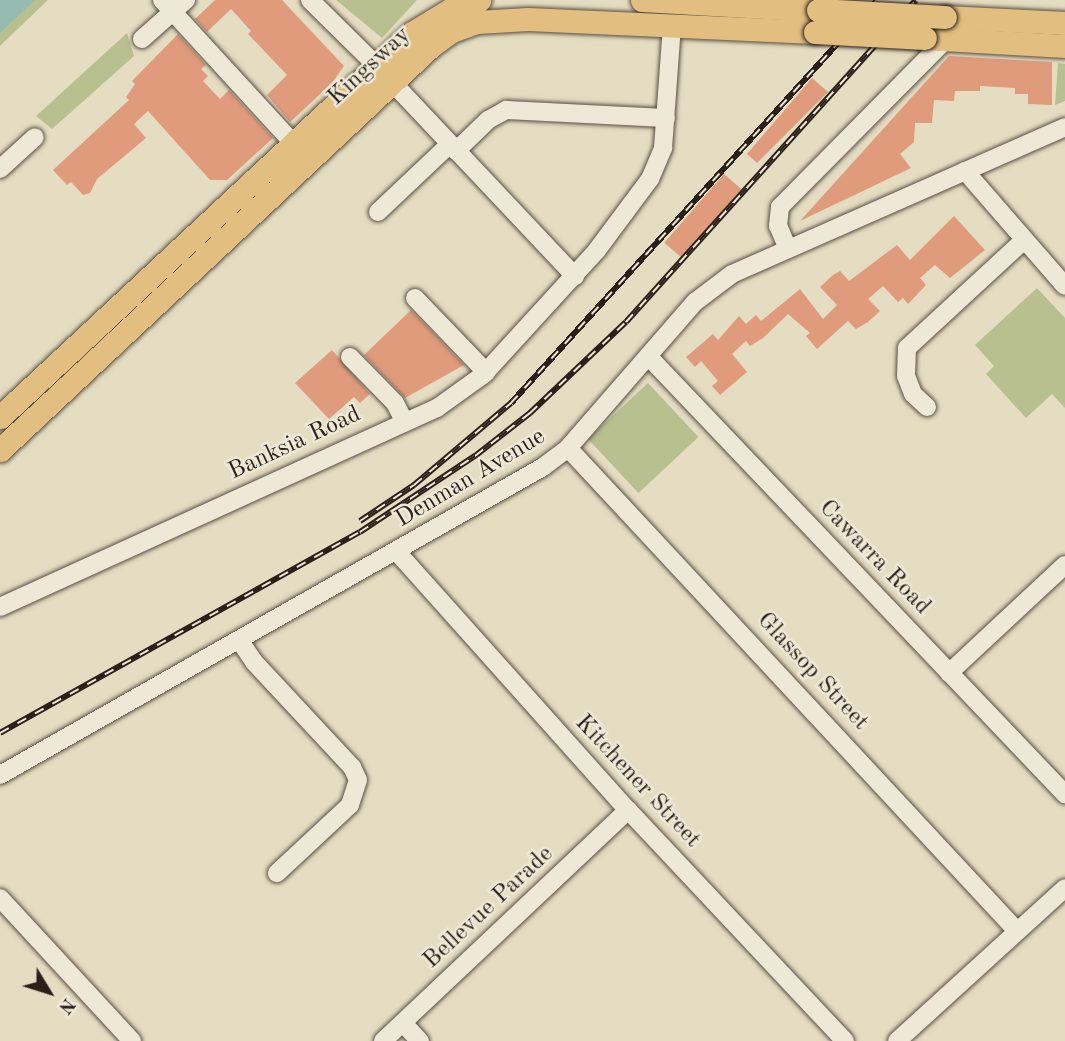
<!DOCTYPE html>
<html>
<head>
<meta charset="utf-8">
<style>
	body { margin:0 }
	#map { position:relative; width:1065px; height:1041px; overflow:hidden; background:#e5ddc2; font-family:"Old Standard TT",serif }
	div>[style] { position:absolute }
	.green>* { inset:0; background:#b8c090; transform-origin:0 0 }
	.water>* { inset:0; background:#96bcb2 }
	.building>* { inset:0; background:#e09b7d; transform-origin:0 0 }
	.roads { filter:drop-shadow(0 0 2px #594e43) drop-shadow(0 0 2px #594e43) }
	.minor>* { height:18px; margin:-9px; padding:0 9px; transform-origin:9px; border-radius:9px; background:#eee9d7 }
	.major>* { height:23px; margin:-11.5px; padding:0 11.5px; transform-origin:11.5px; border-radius:11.5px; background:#e2be81 }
	.rail>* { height:6px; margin-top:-3px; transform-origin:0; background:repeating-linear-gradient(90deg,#eee9d7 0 10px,#2a1f19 0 20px); box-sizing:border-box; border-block:2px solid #2a1f19 }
	.bridges { filter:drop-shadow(0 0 2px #2a1f19) drop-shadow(0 0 2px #2a1f19) }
	.major-bridge>* { height:23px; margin:-11.5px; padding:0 11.5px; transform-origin:11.5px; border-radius:11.5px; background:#e2be81 }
	span { translate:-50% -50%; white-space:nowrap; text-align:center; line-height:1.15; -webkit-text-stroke:5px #eee9d7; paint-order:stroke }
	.street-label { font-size:24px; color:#2a1f19 }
	.north { position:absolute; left:14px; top:957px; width:70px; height:70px; -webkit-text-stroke:5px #eee9d7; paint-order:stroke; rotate:128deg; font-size:19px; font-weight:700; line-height:28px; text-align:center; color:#2a1f19 }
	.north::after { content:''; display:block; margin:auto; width:24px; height:32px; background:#2a1f19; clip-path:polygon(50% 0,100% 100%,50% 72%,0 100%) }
</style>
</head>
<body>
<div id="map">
	<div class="green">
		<i style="clip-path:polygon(0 0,48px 0,0 46px)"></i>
		<i style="clip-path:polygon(336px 0,417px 0,382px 38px)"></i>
		<i style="clip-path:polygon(127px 33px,134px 56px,52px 129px,36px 116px)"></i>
		<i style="clip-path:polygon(1058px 63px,1065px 64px,1065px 101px,1055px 105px)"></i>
		<i style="clip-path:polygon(1037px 288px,1065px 318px,1065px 408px,1052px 394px,1026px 418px,986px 374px,994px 366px,975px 345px)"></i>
		<i style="left:648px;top:383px;width:74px;height:82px;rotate:47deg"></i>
	</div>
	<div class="water">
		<i style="clip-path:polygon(0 0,35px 0,0 33px)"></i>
	</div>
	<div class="building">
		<i style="clip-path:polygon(215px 0,282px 0,344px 66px,332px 83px,290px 122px,267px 95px,287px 75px,248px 34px,251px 31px,231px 9px,207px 32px,195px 19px)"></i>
		<i style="clip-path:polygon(178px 34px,206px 65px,201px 69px,208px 76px,203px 81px,220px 99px,229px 90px,273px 138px,227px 180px,210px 180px,148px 111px,134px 124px,146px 138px,97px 179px,90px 193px,83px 195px,71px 182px,67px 185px,53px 170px,129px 100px,126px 97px,135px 84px,132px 81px)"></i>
		<i style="clip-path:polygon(949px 56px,1052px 62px,1052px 105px,1028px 104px,1028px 94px,1015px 94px,1015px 88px,980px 86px,980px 91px,955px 91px,954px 101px,934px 100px,932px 123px,915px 123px,914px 142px,900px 154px,911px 168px,800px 221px)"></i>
		<i style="clip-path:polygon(812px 78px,828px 92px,757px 163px,747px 154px)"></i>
		<i style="left:724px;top:174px;width:23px;height:91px;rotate:41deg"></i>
		<i style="clip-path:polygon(954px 216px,985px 250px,950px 278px,935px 265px,920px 278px,926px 285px,908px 304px,903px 298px,898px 302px,883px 286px,868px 299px,880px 311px,868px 322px,856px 329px,848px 321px,817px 349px,806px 336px,810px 333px,788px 314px,763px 338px,750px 346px,746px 341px,732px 354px,747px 372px,720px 395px,712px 386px,718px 381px,701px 361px,695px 367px,686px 357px,713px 334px,718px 340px,739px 316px,746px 324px,756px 315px,761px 321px,800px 289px,823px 319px,837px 305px,820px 287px,833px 275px,840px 271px,849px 281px,897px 245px,910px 260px)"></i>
		<i style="clip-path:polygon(411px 310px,464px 365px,405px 398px,364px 355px)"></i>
		<i style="clip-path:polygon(332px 350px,370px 394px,360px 403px,354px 397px,329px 419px,295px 383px)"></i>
	</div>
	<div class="roads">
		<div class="minor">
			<i style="left:162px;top:0;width:195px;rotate:47.5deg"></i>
			<i style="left:310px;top:0;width:93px;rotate:44.6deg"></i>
			<i style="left:142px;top:39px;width:59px;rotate:-41.6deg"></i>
			<i style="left:392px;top:82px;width:267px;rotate:46.7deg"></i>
			<i style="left:456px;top:151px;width:45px;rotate:-44.1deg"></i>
			<i style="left:488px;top:120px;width:21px;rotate:-29deg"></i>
			<i style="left:506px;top:110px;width:160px;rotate:2.9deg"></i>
			<i style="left:0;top:169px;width:47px;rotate:-42.4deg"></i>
			<i style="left:965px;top:171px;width:152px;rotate:49deg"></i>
			<i style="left:378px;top:212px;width:99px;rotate:-43.4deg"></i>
			<i style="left:788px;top:249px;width:25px;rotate:-113deg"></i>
			<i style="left:778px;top:226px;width:19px;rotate:-84deg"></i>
			<i style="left:780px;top:207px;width:238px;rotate:-45.3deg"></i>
			<i style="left:415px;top:298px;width:103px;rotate:46.2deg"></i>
			<i style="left:648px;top:356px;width:605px;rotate:46.41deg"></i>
			<i style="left:350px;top:357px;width:64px;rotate:45.6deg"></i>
			<i style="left:395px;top:403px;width:20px;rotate:63deg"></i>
			<i style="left:927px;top:407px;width:19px;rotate:-137deg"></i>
			<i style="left:913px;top:394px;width:19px;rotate:-111deg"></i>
			<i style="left:906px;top:376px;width:28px;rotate:-88deg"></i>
			<i style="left:907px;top:348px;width:159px;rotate:-42.7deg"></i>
			<i style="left:568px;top:448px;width:659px;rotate:47.09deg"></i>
			<i style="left:397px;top:552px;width:346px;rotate:48.2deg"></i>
			<i style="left:628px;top:810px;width:317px;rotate:46.8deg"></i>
			<i style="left:0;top:607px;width:480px;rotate:-24.5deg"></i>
			<i style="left:437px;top:408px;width:57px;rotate:-35.7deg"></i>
			<i style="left:483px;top:375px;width:169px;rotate:-47.6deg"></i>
			<i style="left:597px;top:250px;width:89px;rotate:-53.3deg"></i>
			<i style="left:650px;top:179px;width:34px;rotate:-67deg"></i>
			<i style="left:663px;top:148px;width:123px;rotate:-85.8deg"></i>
			<i style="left:240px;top:641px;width:25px;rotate:56deg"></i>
			<i style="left:254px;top:662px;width:144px;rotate:47deg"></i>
			<i style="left:352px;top:767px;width:14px;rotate:65deg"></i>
			<i style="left:358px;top:780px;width:26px;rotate:108deg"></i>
			<i style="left:350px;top:805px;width:100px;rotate:137deg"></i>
			<i style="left:949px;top:673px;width:158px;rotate:-43deg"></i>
			<i style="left:0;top:775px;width:624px;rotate:-29.56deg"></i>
			<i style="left:543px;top:467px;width:31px;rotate:-37deg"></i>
			<i style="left:568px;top:448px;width:194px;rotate:-49deg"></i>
			<i style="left:695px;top:302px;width:46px;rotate:-37.1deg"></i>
			<i style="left:732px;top:274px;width:364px;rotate:-23.8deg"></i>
			<i style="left:0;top:898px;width:195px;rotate:47.3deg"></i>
			<i style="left:403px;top:1023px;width:25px;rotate:47deg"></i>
			<i style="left:383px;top:1041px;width:337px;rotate:-43.3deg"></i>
			<i style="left:897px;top:1041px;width:227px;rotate:-42.3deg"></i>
		</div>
		<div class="major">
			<i style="left:642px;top:0;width:176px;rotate:3.3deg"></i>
			<i style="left:945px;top:17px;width:120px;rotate:2.9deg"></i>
			<i style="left:925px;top:38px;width:140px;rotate:3.3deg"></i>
			<i style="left:0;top:417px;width:563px;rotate:-42.99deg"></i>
			<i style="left:412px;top:33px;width:44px;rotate:-31.2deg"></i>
			<i style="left:450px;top:10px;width:31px;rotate:-19deg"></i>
			<i style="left:0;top:450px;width:591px;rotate:-43.15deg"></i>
			<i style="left:431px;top:46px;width:26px;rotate:-36deg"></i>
			<i style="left:452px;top:31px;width:27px;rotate:-20deg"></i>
			<i style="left:477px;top:22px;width:51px;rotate:-3.4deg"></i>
			<i style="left:528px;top:19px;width:287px;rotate:2.6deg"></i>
		</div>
	</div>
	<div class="rail">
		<i style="left:360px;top:521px;width:65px;rotate:-33.7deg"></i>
		<i style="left:414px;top:485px;width:127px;rotate:-40.2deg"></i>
		<i style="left:511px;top:403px;width:544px;rotate:-47.75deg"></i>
		<i style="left:0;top:733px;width:412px;rotate:-29.2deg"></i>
		<i style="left:360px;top:532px;width:138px;rotate:-33.5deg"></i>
		<i style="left:475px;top:456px;width:70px;rotate:-38deg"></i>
		<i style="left:530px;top:413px;width:132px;rotate:-43.5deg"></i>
		<i style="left:626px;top:322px;width:433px;rotate:-48deg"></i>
	</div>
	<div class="bridges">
		<div class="major-bridge">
			<i style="left:818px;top:10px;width:127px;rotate:3.2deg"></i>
			<i style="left:815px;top:32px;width:110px;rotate:3.1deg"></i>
		</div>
	</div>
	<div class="street-label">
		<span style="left:370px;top:67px;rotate:-43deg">Kingsway</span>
		<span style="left:295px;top:444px;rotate:-25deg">Banksia Road</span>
		<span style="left:471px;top:479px;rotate:-31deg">Denman Avenue</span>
		<span style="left:874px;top:558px;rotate:46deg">Cawarra Road</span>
		<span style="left:812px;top:672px;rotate:47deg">Glassop Street</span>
		<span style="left:637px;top:782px;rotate:47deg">Kitchener Street</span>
		<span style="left:489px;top:908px;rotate:-43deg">Bellevue Parade</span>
	</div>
	<div class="north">N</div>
</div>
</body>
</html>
